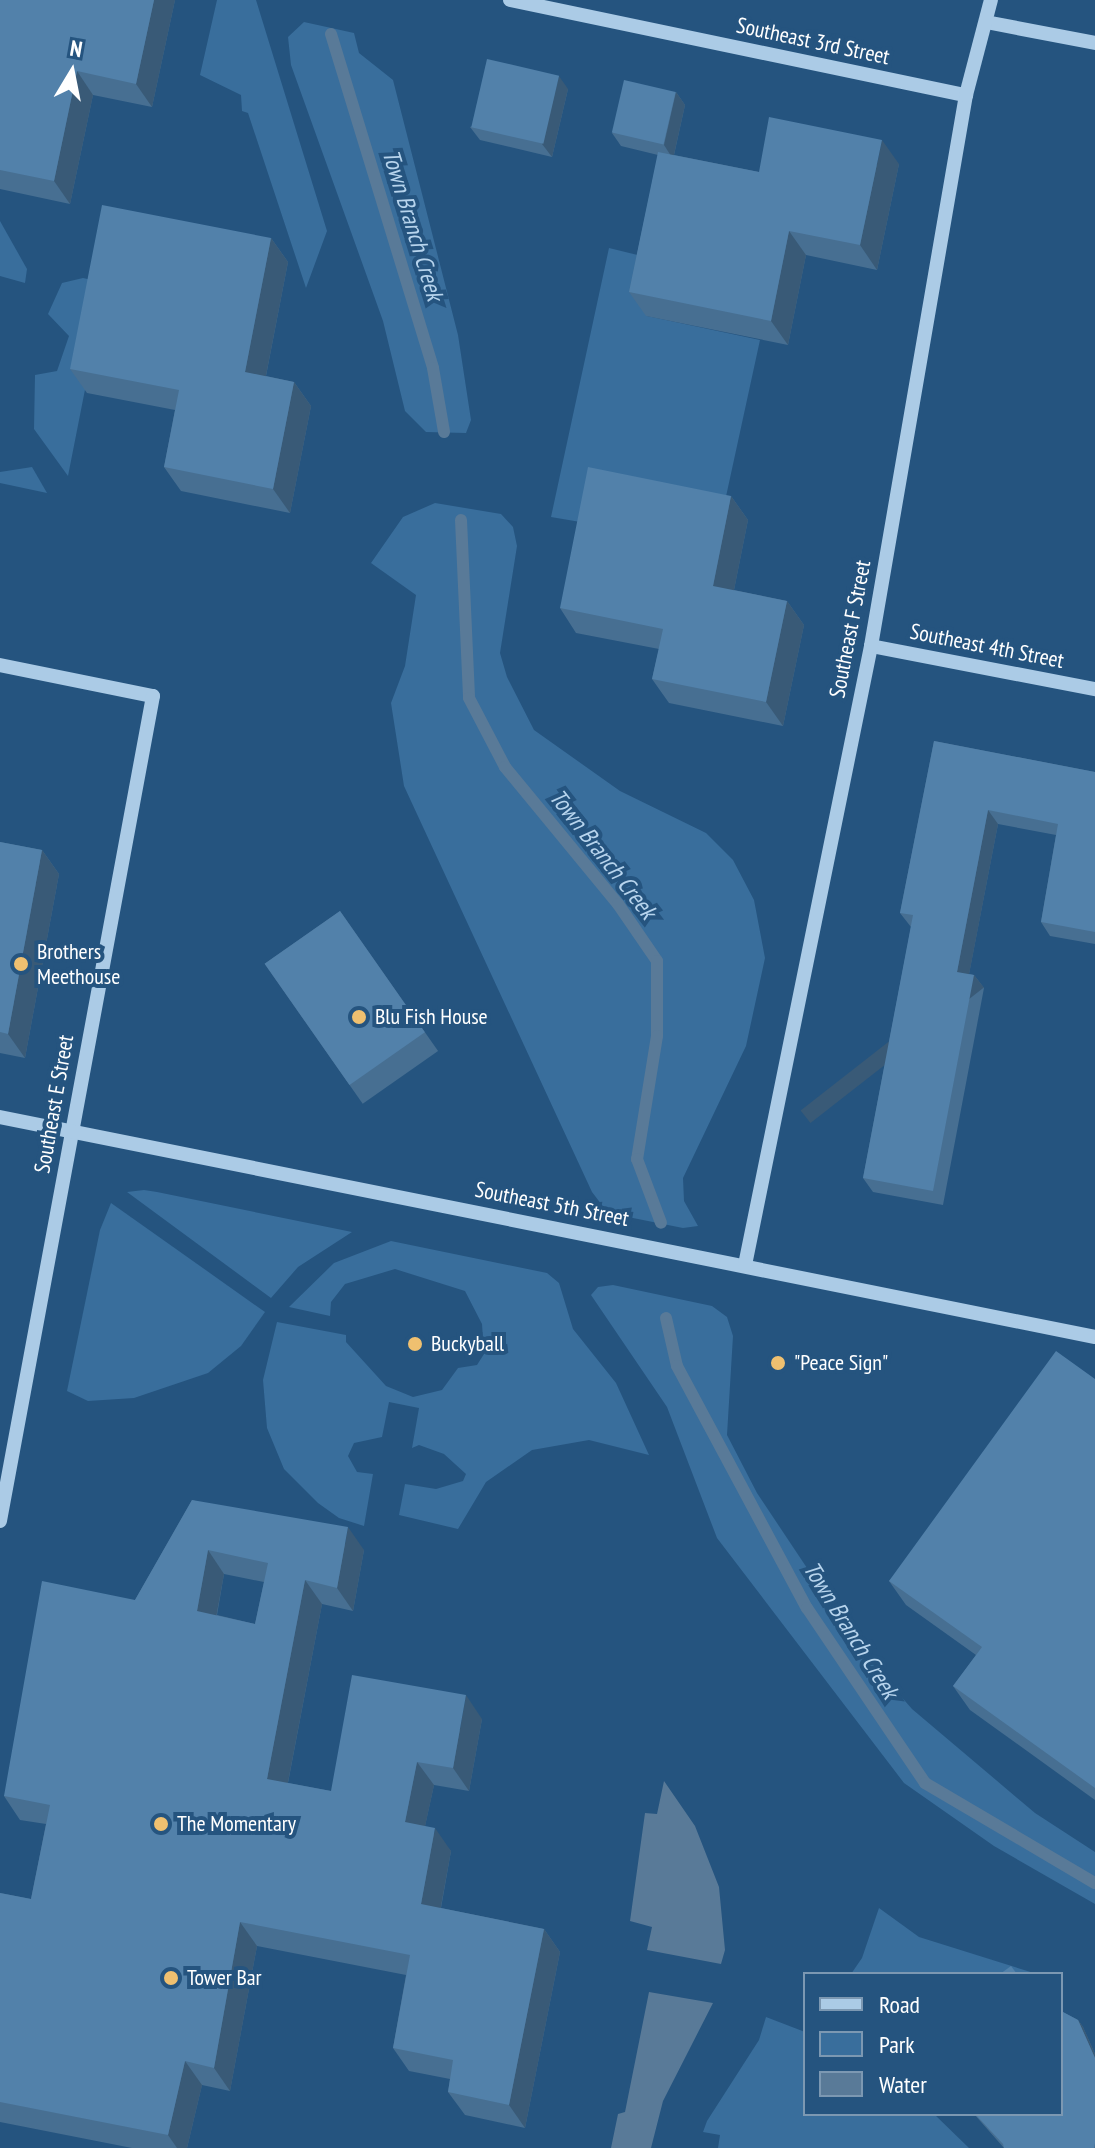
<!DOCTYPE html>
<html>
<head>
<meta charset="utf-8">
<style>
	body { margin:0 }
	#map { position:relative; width:1095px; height:2148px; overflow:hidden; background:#25547f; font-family:"PT Sans Narrow",sans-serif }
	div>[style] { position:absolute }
	.green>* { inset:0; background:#396e9c }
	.water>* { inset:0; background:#597a98 }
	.stream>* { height:12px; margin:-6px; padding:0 6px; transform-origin:6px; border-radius:6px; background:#597a98 }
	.minor>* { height:14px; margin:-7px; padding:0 7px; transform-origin:7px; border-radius:7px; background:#abcbe6 }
	.wall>* { inset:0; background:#476f92; transform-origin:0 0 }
	.shaded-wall>* { inset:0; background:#395a77; transform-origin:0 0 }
	.building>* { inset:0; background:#5281aa; transform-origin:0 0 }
	.dots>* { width:22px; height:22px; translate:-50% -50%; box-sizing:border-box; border:4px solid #25547f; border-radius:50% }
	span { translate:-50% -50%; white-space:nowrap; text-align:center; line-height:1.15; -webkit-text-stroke:8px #25547f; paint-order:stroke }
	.street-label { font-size:22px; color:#fff }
	.poi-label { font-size:22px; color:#fff }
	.left { translate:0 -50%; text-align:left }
	.water-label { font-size:24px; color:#b7d4ed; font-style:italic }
	.legend { position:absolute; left:803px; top:1972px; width:260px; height:144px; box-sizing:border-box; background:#25547f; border:2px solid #7c98b2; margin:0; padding:10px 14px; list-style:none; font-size:24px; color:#fff }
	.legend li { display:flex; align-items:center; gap:16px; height:40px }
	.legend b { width:40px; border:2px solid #7c98b2 }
	.north { position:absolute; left:32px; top:32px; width:80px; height:80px; -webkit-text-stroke:6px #25547f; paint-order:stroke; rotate:10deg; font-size:22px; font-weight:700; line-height:32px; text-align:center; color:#fff }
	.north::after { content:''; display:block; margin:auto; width:28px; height:36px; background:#fff; clip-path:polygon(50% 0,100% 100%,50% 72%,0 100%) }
</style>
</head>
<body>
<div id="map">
	<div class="green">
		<i style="clip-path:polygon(217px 0,256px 0,327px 231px,306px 288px,248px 113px,242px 111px,241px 95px,200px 75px)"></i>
		<i style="clip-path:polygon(304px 22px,354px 33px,359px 53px,393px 80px,458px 335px,471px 420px,466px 433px,426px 432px,405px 411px,383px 321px,291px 65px,288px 37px)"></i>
		<i style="clip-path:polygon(0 221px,27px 269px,25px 283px,0 276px)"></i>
		<i style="clip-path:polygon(609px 248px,658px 260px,647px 316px,760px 340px,722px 515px,598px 525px,551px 517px)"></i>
		<i style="clip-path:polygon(83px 278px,106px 283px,68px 476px,34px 429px,35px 375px,57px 371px,69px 336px,48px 314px,62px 283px)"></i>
		<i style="clip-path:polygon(32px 467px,47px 493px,0 483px,0 472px)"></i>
		<i style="clip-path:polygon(435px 503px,501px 514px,513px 527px,517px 546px,500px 653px,507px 677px,534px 730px,620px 791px,706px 833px,733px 860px,754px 900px,765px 958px,746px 1046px,683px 1178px,684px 1201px,698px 1226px,683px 1228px,608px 1213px,592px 1192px,404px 786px,391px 703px,405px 666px,416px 595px,371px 563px,403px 517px)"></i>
		<i style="clip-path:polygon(144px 1190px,157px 1192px,352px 1232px,298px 1267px,271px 1298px,127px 1192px)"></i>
		<i style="clip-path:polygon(111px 1203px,265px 1312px,241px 1346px,208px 1373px,134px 1398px,88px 1401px,67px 1391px,100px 1230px)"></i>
		<i style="clip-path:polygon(391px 1241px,547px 1273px,559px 1283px,573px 1329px,616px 1383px,649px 1455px,589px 1440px,532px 1450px,486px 1482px,458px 1529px,399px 1515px,405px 1484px,436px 1489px,463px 1481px,466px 1474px,444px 1454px,419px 1445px,412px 1448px,419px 1408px,389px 1402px,382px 1437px,354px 1443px,348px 1456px,357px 1472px,373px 1474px,364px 1526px,339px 1518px,318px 1503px,284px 1469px,267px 1428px,263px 1380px,277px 1322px,346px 1335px,346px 1342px,386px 1386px,413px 1397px,442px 1390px,458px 1368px,477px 1365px,484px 1354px,482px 1324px,465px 1291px,395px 1269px,345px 1284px,331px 1302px,330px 1316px,289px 1307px,334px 1263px)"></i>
		<i style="clip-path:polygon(613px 1285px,712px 1306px,727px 1317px,733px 1336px,727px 1435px,757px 1493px,865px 1655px,912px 1709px,1035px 1813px,1095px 1852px,1095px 1904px,994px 1846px,904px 1783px,717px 1538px,667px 1407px,591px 1295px,598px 1287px)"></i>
		<i style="clip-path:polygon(879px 1908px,919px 1937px,1037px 1974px,851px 1974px,862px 1958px)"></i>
		<i style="clip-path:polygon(766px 2017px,805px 2032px,805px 2114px,934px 2114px,969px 2148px,718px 2148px,720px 2135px,703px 2132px,707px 2121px,759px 2040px)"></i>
	</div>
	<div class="water">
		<i style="clip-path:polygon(664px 1781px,695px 1826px,719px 1887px,725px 1950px,721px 1964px,647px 1950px,652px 1927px,630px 1921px,645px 1813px,657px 1814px)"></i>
		<i style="clip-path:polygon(649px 1992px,713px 2003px,663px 2101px,651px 2148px,611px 2148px,618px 2114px,625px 2112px)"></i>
	</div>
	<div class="stream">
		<i style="left:331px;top:34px;width:349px;rotate:73deg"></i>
		<i style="left:433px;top:368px;width:65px;rotate:80.2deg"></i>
		<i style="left:461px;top:520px;width:178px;rotate:87.4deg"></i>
		<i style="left:469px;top:698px;width:78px;rotate:62.4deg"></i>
		<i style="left:505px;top:767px;width:178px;rotate:50.5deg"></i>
		<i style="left:618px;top:904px;width:69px;rotate:55.6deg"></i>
		<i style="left:657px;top:961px;width:75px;rotate:90deg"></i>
		<i style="left:657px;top:1036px;width:125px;rotate:99.2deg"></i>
		<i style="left:637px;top:1159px;width:68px;rotate:69.4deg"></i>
		<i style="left:666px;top:1318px;width:49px;rotate:77.1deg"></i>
		<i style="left:677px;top:1366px;width:275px;rotate:61.8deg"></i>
		<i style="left:807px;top:1608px;width:211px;rotate:56deg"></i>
		<i style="left:925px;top:1783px;width:197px;rotate:30.5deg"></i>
	</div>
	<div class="minor">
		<i style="left:510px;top:0;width:466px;rotate:11.8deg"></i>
		<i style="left:986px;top:22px;width:111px;rotate:10.9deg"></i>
		<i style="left:871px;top:646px;width:228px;rotate:10.9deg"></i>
		<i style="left:0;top:665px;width:156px;rotate:11.5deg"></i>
		<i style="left:153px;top:696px;width:839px;rotate:100.51deg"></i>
		<i style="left:0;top:1117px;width:1117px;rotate:11.36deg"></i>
		<i style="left:745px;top:1265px;width:632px;rotate:-78.49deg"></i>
		<i style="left:871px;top:646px;width:559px;rotate:-80.22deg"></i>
		<i style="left:966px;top:95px;width:98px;rotate:-75.3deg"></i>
	</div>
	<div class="wall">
		<i style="clip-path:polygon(0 0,175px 0,152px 107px,93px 95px,70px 204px,0 189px)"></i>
		<i style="clip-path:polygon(568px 89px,552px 157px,480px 140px,470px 127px)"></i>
		<i style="clip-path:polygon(676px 92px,685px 105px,674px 155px,759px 172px,899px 164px,877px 270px,806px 255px,788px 345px,646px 316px,629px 292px,658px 155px,621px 146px,612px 133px)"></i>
		<i style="clip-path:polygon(271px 238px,288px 262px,266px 376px,294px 382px,311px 406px,290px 513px,181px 491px,164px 467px,175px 410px,87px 393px,70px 369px)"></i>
		<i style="clip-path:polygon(731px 496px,748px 520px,734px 590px,787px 601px,804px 625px,783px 726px,669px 703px,652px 679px,659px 649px,576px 633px,560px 608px)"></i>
		<i style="clip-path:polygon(934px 741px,1095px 772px,1095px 944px,1050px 936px,1041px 922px,1056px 835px,998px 824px,969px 974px,974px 975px,984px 988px,943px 1205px,873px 1192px,863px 1178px,911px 927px,900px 913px)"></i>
		<i style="clip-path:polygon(0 842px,42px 850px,59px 874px,25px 1058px,0 1053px)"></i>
		<i style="left:340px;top:911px;width:171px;height:92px;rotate:55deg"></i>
		<i style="clip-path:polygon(1095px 1379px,1095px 1800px,970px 1710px,953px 1686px,976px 1655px,906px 1605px,889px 1581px)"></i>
		<i style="clip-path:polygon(evenodd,192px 1500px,364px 1550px,353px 1611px,322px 1604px,288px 1783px,331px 1791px,482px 1719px,469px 1791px,434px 1785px,425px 1826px,451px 1851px,441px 1908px,544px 1929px,560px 1952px,525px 2128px,465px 2115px,448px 2092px,450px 2079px,409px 2071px,393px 2048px,406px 1975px,257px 1946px,230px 2091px,202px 2085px,187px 2148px,132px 2148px,0 2122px,0 1893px,31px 1899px,46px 1824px,20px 1820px,4px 1796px,135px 1600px,192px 1500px,224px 1574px,264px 1582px,255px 1624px,217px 1615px,224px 1574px)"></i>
		<i style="clip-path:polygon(1061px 2011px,1078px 2020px,1083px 2027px,1095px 2054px,1095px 2148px,1004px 2148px,974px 2114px,1061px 2114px)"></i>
	</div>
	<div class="shaded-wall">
		<i style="clip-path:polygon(154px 0,175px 0,152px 107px,136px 84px)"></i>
		<i style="clip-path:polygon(77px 71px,93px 95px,70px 204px,54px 181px)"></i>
		<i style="clip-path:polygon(559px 76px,568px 89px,552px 157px,542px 144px)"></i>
		<i style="clip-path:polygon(676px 92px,685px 105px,673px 159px,664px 145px)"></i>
		<i style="clip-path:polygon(882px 140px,899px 164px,877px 270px,860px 245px)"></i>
		<i style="clip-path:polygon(789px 231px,806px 255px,788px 345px,771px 321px)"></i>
		<i style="clip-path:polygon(271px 238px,288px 262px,262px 396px,245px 372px)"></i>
		<i style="clip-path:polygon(294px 382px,311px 406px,290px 513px,273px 489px)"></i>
		<i style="clip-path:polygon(731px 496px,748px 520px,730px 610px,713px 586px)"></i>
		<i style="clip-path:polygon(787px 601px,804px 625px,783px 726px,766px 702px)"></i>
		<i style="clip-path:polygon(988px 810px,998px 824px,967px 985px,957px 972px)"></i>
		<i style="clip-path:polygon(42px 850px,59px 874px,25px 1058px,8px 1034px)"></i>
		<i style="left:974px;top:975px;width:16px;height:220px;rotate:52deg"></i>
		<i style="clip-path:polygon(348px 1527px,364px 1550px,353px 1611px,337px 1588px)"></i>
		<i style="clip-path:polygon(208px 1550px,224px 1574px,213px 1634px,197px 1611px)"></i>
		<i style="clip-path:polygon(305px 1580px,322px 1604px,284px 1803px,267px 1779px)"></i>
		<i style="clip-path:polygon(466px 1695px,482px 1719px,469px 1791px,453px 1768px)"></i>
		<i style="clip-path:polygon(417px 1762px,434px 1785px,421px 1845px,405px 1822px)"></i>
		<i style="clip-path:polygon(435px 1828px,451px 1851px,437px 1928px,421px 1904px)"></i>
		<i style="clip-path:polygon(240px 1922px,257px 1946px,230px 2091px,214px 2068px)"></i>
		<i style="clip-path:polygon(544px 1929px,560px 1952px,525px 2128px,509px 2105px)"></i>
		<i style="clip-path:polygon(1078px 2020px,1083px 2027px,1095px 2054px,1095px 2058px)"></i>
		<i style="clip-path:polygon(185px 2061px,202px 2085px,187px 2148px,177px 2148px,168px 2135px)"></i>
	</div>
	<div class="building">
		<i style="clip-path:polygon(0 0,154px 0,136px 84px,77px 71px,54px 181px,0 170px)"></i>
		<i style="left:487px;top:59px;width:74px;height:70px;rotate:13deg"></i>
		<i style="left:624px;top:80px;width:53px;height:54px;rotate:13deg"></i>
		<i style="clip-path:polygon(769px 117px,882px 140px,860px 245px,789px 231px,771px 321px,629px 292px,658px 152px,759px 172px)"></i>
		<i style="clip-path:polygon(102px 205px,271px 238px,245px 372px,294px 382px,273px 489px,164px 467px,179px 390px,70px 369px)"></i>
		<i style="clip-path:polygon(588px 467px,731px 496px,713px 586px,787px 601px,766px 702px,652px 679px,663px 629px,560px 608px)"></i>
		<i style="clip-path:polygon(934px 741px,1095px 772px,1095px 932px,1041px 922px,1058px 824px,988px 810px,957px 972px,974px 975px,933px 1191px,863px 1178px,913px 915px,900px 913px)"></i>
		<i style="clip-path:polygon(0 842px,42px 850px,8px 1034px,0 1032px)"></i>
		<i style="left:340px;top:911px;width:148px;height:92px;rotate:55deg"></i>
		<i style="clip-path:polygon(1056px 1351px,1095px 1379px,1095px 1788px,953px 1686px,982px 1647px,889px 1581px)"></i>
		<i style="clip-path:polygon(evenodd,192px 1500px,348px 1527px,337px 1588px,305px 1580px,267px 1779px,331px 1791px,352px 1675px,466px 1695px,453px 1768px,417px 1762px,405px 1822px,435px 1828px,421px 1904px,544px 1929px,509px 2105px,448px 2092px,453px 2060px,393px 2048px,410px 1955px,240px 1922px,214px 2068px,185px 2061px,168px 2135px,0 2102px,0 1893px,31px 1899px,50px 1805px,4px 1796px,42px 1581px,135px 1600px,192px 1500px,208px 1550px,268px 1563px,255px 1624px,197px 1611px,208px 1550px)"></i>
		<i style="clip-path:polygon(1011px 1966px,1017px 1974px,1000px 1974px)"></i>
		<i style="clip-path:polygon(1061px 2011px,1078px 2020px,1095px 2058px,1095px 2143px,1094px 2148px,1004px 2148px,1003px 2144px,975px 2114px,1061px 2114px)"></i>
	</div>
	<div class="dots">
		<i style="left:21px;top:964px;background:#efc070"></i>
		<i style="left:359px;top:1017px;background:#efc070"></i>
		<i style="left:415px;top:1344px;background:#efc070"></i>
		<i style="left:778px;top:1363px;background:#efc070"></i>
		<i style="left:161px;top:1824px;background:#efc070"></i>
		<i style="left:171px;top:1978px;background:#efc070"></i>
	</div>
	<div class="street-label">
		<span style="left:813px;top:41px;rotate:12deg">Southeast 3rd Street</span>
		<span style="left:850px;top:629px;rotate:-79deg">Southeast F Street</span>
		<span style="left:987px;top:646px;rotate:11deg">Southeast 4th Street</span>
		<span style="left:54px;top:1104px;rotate:-80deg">Southeast E Street</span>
		<span style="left:552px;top:1204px;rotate:11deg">Southeast 5th Street</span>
	</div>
	<div class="poi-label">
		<span class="left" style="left:37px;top:964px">Brothers<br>Meethouse</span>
		<span class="left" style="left:375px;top:1017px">Blu Fish House</span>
		<span class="left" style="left:431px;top:1344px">Buckyball</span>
		<span class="left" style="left:794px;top:1363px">"Peace Sign"</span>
		<span class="left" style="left:177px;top:1824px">The Momentary</span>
		<span class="left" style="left:187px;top:1978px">Tower Bar</span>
	</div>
	<div class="water-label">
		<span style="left:413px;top:225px;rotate:73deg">Town Branch Creek</span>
		<span style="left:603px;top:854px;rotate:52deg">Town Branch Creek</span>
		<span style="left:851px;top:1630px;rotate:58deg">Town Branch Creek</span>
	</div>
	<ul class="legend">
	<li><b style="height:10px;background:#abcbe6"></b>Road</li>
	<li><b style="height:22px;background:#396e9c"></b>Park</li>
	<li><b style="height:22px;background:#597a98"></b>Water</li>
	</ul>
	<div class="north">N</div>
</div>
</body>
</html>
